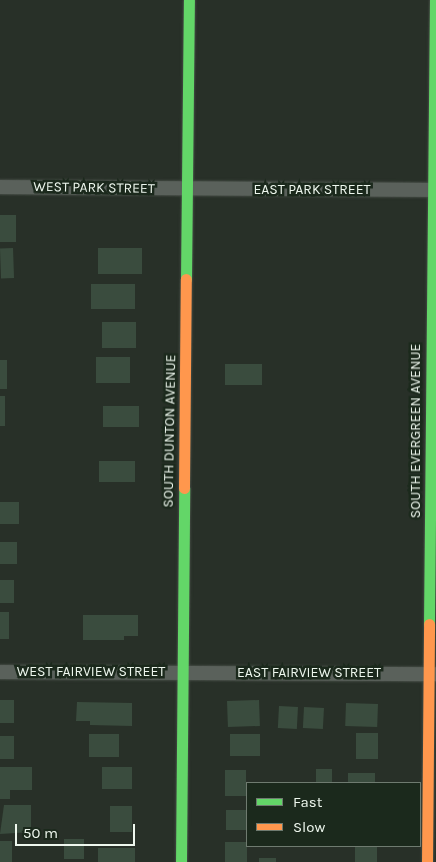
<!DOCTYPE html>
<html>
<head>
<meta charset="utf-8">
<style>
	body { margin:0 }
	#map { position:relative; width:436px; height:862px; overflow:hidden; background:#283028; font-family:Karla,sans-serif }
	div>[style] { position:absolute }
	.building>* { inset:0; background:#3a4c3e; transform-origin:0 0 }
	.roads { filter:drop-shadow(0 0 1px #464d46) drop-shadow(0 0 1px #464d46) }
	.street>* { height:14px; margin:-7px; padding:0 7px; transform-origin:7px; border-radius:7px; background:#5a615b }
	.fast>* { height:11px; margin:-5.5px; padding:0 5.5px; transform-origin:5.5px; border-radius:5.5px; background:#63d668 }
	.slow>* { height:11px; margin:-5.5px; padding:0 5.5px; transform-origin:5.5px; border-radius:5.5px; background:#ff974d }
	span { translate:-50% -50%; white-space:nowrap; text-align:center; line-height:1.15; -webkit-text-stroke:5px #1b291c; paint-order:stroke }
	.street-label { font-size:14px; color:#eef7ee }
	.legend { position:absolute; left:246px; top:782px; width:175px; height:65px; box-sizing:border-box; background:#1b291c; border:1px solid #6f7b70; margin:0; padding:6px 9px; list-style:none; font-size:15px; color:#eef7ee }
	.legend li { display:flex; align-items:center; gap:10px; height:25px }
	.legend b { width:25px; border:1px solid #6f7b70 }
	.scale { position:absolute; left:15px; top:824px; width:120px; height:22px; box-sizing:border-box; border:2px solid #eef7ee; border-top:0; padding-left:6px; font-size:15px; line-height:18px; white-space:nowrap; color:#eef7ee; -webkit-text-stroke:4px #1b291c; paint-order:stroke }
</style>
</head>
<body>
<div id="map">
	<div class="building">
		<i style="left:0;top:215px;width:16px;height:27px"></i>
		<i style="left:13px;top:248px;width:30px;height:13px;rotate:88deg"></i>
		<i style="left:98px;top:248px;width:44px;height:26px"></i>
		<i style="left:91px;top:284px;width:44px;height:25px"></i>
		<i style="left:102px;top:322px;width:34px;height:26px"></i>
		<i style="left:130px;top:357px;width:26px;height:34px;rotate:90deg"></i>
		<i style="left:0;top:360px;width:7px;height:29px"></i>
		<i style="left:225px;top:364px;width:37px;height:21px"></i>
		<i style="left:0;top:396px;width:5px;height:30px"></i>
		<i style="left:103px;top:406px;width:36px;height:21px"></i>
		<i style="left:99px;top:461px;width:36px;height:21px"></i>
		<i style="left:0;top:502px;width:19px;height:22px"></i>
		<i style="left:0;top:542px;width:17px;height:22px"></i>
		<i style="left:0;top:580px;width:14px;height:23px"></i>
		<i style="left:0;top:612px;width:9px;height:27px"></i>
		<i style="clip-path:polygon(83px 615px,138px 615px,138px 636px,124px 636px,124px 640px,83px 640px)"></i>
		<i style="left:0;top:700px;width:14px;height:23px"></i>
		<i style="left:259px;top:700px;width:26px;height:32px;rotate:88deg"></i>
		<i style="clip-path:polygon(77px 702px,132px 703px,132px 726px,90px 725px,90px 721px,76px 721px)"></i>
		<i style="left:346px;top:703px;width:32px;height:23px;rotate:2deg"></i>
		<i style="left:279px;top:706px;width:19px;height:22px;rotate:3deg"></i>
		<i style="left:304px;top:707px;width:20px;height:21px;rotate:3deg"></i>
		<i style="left:356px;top:733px;width:22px;height:26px"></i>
		<i style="left:89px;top:734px;width:30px;height:23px"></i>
		<i style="left:230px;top:734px;width:30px;height:22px"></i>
		<i style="left:0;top:736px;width:14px;height:23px"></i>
		<i style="clip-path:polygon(0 767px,32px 767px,32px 790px,10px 790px,10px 799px,0 799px)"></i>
		<i style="left:102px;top:767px;width:30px;height:22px"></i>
		<i style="left:316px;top:769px;width:16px;height:13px"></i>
		<i style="left:225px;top:770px;width:21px;height:26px"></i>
		<i style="left:348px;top:773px;width:27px;height:10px"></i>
		<i style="clip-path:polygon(4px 805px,31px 805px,31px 832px,0 834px)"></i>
		<i style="left:110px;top:806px;width:22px;height:26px"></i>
		<i style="left:226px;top:810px;width:21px;height:20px"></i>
		<i style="left:84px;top:839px;width:20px;height:20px;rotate:90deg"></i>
		<i style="left:0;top:841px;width:12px;height:21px"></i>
		<i style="left:225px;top:842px;width:22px;height:20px"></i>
		<i style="left:377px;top:846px;width:16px;height:22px;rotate:90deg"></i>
		<i style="left:98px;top:848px;width:37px;height:14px"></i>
		<i style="left:259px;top:858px;width:17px;height:4px"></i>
	</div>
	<div class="roads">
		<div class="street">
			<i style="left:0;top:187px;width:436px;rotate:0.4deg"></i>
			<i style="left:0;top:672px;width:436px;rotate:0.3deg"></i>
		</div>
		<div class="fast">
			<i style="left:186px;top:279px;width:279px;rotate:-89.4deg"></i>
			<i style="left:429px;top:624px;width:624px;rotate:-89.45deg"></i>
			<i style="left:181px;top:862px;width:374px;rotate:-89.5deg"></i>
		</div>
		<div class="slow">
			<i style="left:184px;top:488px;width:209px;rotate:-89.5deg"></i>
			<i style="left:427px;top:862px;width:238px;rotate:-89.5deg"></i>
		</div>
	</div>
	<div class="street-label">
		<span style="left:94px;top:188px;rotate:1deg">WEST PARK STREET</span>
		<span style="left:312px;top:190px">EAST PARK STREET</span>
		<span style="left:170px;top:431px;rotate:-89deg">SOUTH DUNTON AVENUE</span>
		<span style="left:416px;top:431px;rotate:-90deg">SOUTH EVERGREEN AVENUE</span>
		<span style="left:91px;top:672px">WEST FAIRVIEW STREET</span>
		<span style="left:309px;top:673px">EAST FAIRVIEW STREET</span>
	</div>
	<ul class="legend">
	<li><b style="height:6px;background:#63d668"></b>Fast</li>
	<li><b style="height:6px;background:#ff974d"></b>Slow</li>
	</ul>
	<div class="scale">50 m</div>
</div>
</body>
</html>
